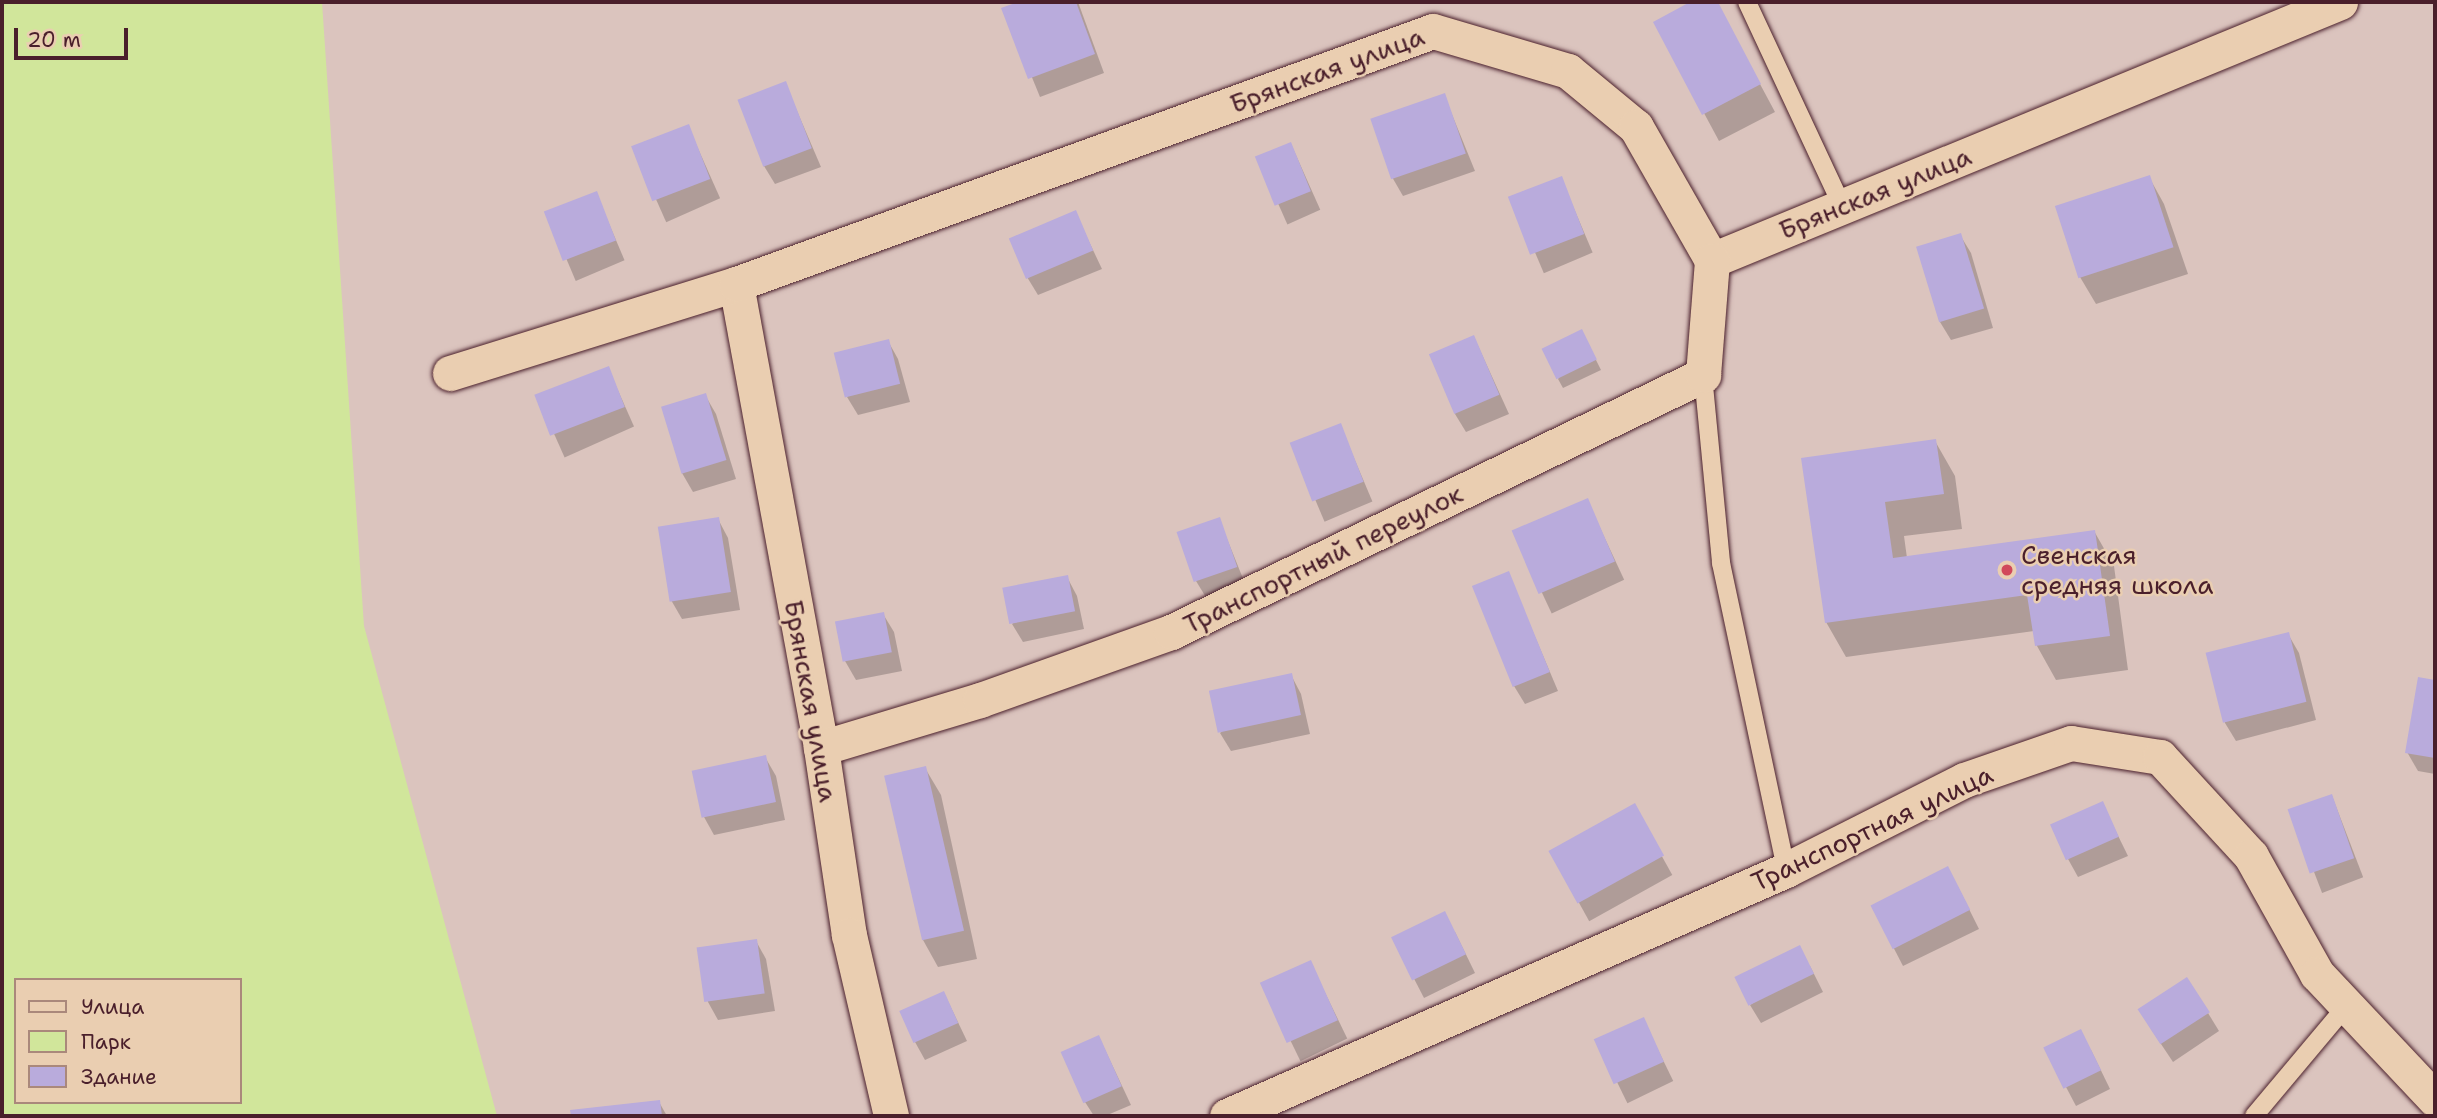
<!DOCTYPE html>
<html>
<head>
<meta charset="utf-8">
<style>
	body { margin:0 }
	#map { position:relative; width:2437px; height:1118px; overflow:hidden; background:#dbc4be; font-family:"Shantell Sans",sans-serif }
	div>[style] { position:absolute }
	.green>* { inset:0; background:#d1e69b }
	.shadow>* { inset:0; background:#0003; transform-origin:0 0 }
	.building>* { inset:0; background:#b9abdc; transform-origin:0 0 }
	.roads { filter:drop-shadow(0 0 2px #4a1f2b) drop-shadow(0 0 2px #4a1f2b) }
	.service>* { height:18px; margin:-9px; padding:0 9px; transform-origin:9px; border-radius:9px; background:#eaceb1 }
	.minor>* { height:35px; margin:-17.5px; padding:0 17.5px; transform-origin:17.5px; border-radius:17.5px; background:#eaceb1 }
	.dots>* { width:19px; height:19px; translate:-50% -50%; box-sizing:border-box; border:4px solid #eaceb1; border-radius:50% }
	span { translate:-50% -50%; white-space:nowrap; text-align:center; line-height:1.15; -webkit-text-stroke:5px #eaceb1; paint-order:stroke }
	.street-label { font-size:26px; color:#4a1f2b }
	.poi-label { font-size:26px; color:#4a1f2b }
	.left { translate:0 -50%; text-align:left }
	.frame { position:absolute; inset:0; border:4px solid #4a1f2b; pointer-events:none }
	.legend { position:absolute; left:14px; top:978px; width:228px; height:126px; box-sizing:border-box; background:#eaceb1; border:2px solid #aa887b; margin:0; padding:9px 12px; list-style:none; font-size:21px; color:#4a1f2b }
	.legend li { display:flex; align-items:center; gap:14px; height:35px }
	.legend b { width:35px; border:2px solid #aa887b }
	.scale { position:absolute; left:14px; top:28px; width:114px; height:32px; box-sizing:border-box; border:4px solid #4a1f2b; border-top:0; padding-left:9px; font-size:21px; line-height:24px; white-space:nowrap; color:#4a1f2b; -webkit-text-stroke:5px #eaceb1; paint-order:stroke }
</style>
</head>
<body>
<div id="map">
	<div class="green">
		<i style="clip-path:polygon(evenodd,2px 2px,322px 2px,364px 626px,497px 1116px,2px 1116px,2px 2px,16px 980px,240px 980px,240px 1102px,16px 1102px,16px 980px)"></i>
	</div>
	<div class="shadow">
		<i style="clip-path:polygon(1023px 2px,1078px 2px,1104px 73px,1040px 97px,1004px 9px)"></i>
		<i style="clip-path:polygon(1694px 2px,1716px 2px,1775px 112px,1719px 141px,1655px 22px)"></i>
		<i style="clip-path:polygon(785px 83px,821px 167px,775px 184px,764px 166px)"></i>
		<i style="clip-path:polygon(1444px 95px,1475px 171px,1403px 196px,1392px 177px)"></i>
		<i style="left:688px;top:126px;width:79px;height:59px;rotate:66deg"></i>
		<i style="left:1291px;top:144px;width:72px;height:36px;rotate:66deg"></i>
		<i style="clip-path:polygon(2149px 177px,2164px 204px,2188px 274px,2096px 304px,2080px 277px)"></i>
		<i style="left:1561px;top:178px;width:81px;height:53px;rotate:67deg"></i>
		<i style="left:596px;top:193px;width:73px;height:53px;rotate:67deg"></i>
		<i style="clip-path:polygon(1075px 212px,1102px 269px,1038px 295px,1027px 277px)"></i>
		<i style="clip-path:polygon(1960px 235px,1971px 253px,1993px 328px,1951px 340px,1940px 322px)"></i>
		<i style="clip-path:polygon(1474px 337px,1509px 414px,1466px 432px,1455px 414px)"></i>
		<i style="clip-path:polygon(1586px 340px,1601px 370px,1563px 388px,1558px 379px)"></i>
		<i style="clip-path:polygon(888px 341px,898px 359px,910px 402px,858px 415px,847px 397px)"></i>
		<i style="left:608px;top:368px;width:64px;height:76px;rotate:66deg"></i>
		<i style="clip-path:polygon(705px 395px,716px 414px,736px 479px,693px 492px,682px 473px)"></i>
		<i style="left:1340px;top:425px;width:83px;height:52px;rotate:67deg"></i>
		<i style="clip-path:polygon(1935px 441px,1955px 476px,1962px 529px,1904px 536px,1907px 558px,2094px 531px,2114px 566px,2128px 670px,2056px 680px,2037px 646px,2034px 631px,1846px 657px,1826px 622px,1803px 460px)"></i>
		<i style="left:1587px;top:500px;width:88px;height:80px;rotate:65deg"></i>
		<i style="clip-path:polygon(718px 519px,728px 538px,740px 610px,682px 619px,671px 600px)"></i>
		<i style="clip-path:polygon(1219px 519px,1246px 586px,1207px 599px,1196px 581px)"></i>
		<i style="clip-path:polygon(1508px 573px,1558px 691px,1525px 704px,1514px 686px)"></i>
		<i style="clip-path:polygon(1067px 577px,1077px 596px,1084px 629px,1023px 642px,1012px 624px)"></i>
		<i style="clip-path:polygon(883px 614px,894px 632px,902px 671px,856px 680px,845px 661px)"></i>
		<i style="clip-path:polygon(2288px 634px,2299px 653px,2316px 720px,2236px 741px,2225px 723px,2208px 655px)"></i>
		<i style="clip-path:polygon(1291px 675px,1301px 694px,1310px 734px,1231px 751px,1220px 733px)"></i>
		<i style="clip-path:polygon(2419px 679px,2435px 682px,2435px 774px,2418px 771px,2407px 752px)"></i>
		<i style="clip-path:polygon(765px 757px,776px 776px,785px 820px,714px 835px,704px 817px,694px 773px)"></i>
		<i style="clip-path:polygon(925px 768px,941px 795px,977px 959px,938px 967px,923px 940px)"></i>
		<i style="left:2332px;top:796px;width:87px;height:44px;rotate:69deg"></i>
		<i style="clip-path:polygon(2102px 803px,2128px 856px,2078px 877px,2068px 859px)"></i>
		<i style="left:1634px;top:806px;width:79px;height:95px;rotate:61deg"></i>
		<i style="clip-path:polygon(1958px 887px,1979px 929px,1903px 966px,1872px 906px)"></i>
		<i style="clip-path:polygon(1455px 932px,1475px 973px,1424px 998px,1393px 938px)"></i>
		<i style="clip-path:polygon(756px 941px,766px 959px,775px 1011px,718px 1020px,708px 1002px,699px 950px)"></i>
		<i style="left:1310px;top:962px;width:85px;height:52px;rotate:64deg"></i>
		<i style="clip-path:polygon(1810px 966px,1823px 992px,1761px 1023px,1750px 1005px)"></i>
		<i style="clip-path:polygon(944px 993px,967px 1041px,925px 1060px,915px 1042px)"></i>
		<i style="clip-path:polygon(2208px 1013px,2219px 1031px,2173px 1062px,2151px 1029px)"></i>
		<i style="left:1643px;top:1019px;width:69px;height:51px;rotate:64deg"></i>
		<i style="clip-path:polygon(1099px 1037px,1131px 1105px,1105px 1116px,1094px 1116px,1085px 1102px)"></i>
		<i style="clip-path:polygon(2046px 1049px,2091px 1050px,2110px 1089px,2076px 1106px)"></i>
		<i style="clip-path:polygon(659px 1102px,667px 1116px,572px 1116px,572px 1112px)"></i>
	</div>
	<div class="building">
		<i style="clip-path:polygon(1018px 2px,1076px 2px,1095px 54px,1028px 79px,1001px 8px)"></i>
		<i style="clip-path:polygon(1690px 2px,1718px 2px,1761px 84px,1702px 115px,1653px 22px)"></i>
		<i style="left:786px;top:81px;width:72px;height:52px;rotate:69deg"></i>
		<i style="left:1445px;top:93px;width:64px;height:79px;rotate:71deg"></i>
		<i style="left:689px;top:124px;width:59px;height:62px;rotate:69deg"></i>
		<i style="left:1291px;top:142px;width:53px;height:39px;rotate:68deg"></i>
		<i style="left:2150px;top:175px;width:76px;height:100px;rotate:72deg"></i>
		<i style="left:1562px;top:176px;width:62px;height:58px;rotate:69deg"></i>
		<i style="left:597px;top:191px;width:53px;height:57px;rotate:69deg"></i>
		<i style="left:1076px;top:210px;width:44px;height:73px;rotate:67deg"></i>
		<i style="left:1961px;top:233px;width:79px;height:47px;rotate:73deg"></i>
		<i style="left:1582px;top:329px;width:34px;height:45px;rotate:64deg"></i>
		<i style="left:1474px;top:335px;width:65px;height:49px;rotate:67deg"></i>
		<i style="left:889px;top:339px;width:46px;height:57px;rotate:76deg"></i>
		<i style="left:609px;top:366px;width:44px;height:80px;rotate:69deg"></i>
		<i style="left:706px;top:393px;width:70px;height:47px;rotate:73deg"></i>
		<i style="left:1341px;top:423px;width:63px;height:55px;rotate:69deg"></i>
		<i style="clip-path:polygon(1936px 439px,1944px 494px,1885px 502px,1893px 558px,2095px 530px,2110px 636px,2035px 646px,2027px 595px,1825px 623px,1801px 458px)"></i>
		<i style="left:1588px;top:498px;width:69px;height:83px;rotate:67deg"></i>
		<i style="left:719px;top:517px;width:76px;height:62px;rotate:81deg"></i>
		<i style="left:1220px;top:517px;width:53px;height:46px;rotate:71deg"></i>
		<i style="left:1509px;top:571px;width:109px;height:40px;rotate:68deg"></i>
		<i style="left:1068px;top:575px;width:37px;height:67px;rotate:79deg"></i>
		<i style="left:884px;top:612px;width:41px;height:50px;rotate:79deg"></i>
		<i style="left:2289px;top:632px;width:72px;height:86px;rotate:76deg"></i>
		<i style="left:1292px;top:673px;width:43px;height:85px;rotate:78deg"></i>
		<i style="clip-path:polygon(2418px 677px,2435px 680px,2435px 758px,2405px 753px)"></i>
		<i style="left:766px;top:755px;width:48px;height:76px;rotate:78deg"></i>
		<i style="left:926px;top:766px;width:169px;height:43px;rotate:77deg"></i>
		<i style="left:2332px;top:794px;width:68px;height:47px;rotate:71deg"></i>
		<i style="left:2103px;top:801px;width:39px;height:58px;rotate:66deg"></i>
		<i style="left:1635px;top:803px;width:60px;height:99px;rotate:61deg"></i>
		<i style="left:1948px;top:866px;width:49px;height:87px;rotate:63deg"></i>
		<i style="left:1445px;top:911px;width:48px;height:60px;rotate:64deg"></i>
		<i style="left:757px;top:939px;width:55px;height:61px;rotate:82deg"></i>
		<i style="left:1800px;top:945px;width:32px;height:73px;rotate:64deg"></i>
		<i style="left:1311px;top:960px;width:66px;height:56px;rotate:66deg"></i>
		<i style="left:2187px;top:977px;width:42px;height:59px;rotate:57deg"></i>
		<i style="left:944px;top:991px;width:35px;height:49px;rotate:66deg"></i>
		<i style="left:1644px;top:1017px;width:49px;height:55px;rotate:66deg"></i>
		<i style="left:2081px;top:1029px;width:46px;height:42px;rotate:64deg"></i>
		<i style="left:1099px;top:1035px;width:56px;height:42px;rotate:66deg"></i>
		<i style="clip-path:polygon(660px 1100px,662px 1116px,571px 1116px,570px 1110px)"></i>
	</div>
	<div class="roads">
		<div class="service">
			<i style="left:1747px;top:2px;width:225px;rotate:65deg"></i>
			<i style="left:1703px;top:375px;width:189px;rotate:84.5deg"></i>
			<i style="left:1721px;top:563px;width:314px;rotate:78deg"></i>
			<i style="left:2254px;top:1116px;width:145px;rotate:-50deg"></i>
		</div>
		<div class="minor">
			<i style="left:1712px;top:260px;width:679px;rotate:-22.33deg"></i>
			<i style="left:736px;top:284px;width:472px;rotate:79.6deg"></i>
			<i style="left:821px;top:748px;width:189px;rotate:81.5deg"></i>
			<i style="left:849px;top:935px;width:186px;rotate:76.9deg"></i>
			<i style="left:450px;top:373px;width:300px;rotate:-17.3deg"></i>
			<i style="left:736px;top:284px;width:741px;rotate:-19.95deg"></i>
			<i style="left:1433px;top:31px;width:141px;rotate:16.5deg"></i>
			<i style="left:1568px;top:71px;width:88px;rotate:39.5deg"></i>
			<i style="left:1636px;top:127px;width:153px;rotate:60.3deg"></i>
			<i style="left:821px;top:748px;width:166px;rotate:-16.8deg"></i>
			<i style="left:980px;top:700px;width:203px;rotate:-19.6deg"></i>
			<i style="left:1171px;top:632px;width:591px;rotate:-25.78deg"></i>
			<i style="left:1703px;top:375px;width:115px;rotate:-85.5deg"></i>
			<i style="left:1227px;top:1116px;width:611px;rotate:-23.75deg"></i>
			<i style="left:1786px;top:870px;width:199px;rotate:-26.8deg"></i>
			<i style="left:1964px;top:780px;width:113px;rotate:-19.1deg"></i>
			<i style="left:2071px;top:743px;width:90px;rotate:8.9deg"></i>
			<i style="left:2160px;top:757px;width:134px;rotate:47.4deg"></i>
			<i style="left:2251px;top:856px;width:135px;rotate:60.8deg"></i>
			<i style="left:2317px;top:974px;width:172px;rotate:46.7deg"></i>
		</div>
	</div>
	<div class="dots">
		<i style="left:2007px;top:570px;background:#d1495b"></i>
	</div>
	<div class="street-label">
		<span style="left:1327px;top:70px;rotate:-20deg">Брянская улица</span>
		<span style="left:1875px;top:193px;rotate:-22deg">Брянская улица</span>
		<span style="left:1323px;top:559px;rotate:-26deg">Транспортный переулок</span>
		<span style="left:811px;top:701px;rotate:80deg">Брянская улица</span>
		<span style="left:1872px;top:828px;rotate:-25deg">Транспортная улица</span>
	</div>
	<div class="poi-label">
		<span class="left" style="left:2021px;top:570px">Свенская<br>средняя школа</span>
	</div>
	<div class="frame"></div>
	<ul class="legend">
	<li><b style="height:9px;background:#eaceb1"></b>Улица</li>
	<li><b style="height:19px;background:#d1e69b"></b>Парк</li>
	<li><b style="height:19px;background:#b9abdc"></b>Здание</li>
	</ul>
	<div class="scale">20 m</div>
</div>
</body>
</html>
